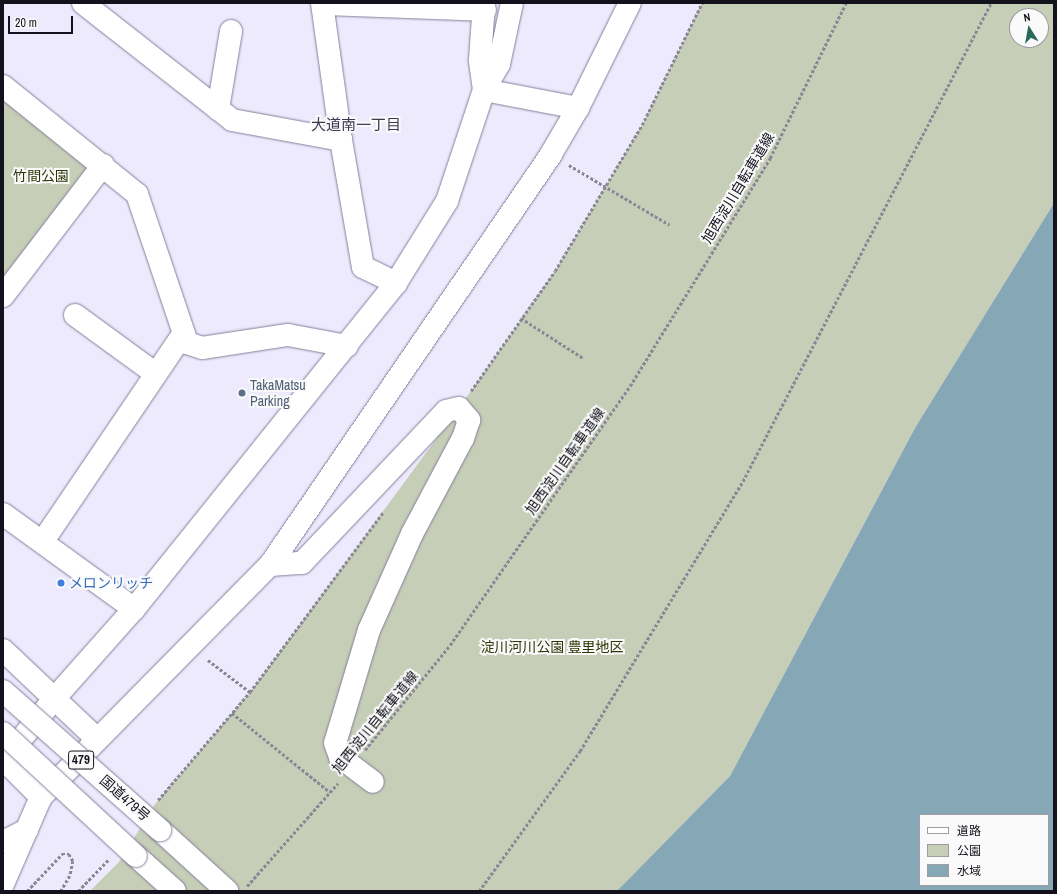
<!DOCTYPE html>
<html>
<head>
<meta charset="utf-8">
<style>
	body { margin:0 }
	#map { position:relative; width:1057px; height:894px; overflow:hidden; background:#eeeafd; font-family:"Archivo Narrow","Noto Sans JP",sans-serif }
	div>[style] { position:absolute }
	.green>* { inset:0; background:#c6ceb7 }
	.water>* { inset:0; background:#85a7b6 }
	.path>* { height:2.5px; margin-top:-1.25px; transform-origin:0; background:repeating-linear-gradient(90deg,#8a8796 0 3px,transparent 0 5px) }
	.roads { filter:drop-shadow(0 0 1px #857f9b) drop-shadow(0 0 1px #857f9b) }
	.minor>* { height:22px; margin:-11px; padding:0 11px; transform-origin:11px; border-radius:11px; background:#fff }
	.highway>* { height:22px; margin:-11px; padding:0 11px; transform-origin:11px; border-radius:11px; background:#fff }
	.bridges { filter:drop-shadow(0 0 1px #857f9b) drop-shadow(0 0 1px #857f9b) }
	.highway-bridge>* { height:22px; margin:-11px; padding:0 11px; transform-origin:11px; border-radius:11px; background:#fff }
	.dots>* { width:11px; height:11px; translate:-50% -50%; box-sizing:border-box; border:2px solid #fafafa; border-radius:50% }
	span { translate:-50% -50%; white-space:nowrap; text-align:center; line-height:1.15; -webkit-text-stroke:4px #fafafa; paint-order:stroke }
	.shield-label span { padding:1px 3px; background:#fafafa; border:1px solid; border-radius:3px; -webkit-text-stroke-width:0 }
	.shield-label { font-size:13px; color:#13111b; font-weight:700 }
	.park-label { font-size:14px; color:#2b3704 }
	.street-label { font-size:14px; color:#13111b }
	.service-label { font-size:14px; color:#4e5e75 }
	.left { translate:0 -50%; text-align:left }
	.shop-label { font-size:14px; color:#366cbe }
	.neighbourhood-label { font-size:15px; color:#3e3951 }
	.frame { position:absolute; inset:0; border:4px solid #13111b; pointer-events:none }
	.legend { position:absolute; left:919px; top:814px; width:130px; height:72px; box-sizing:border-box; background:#fafafa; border:1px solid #9e9da1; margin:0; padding:5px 7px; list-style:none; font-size:12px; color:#13111b }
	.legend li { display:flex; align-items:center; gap:8px; height:20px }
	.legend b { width:20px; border:1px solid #9e9da1 }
	.north { position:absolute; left:1009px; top:8px; width:40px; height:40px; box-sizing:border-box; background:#fafafa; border:1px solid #9e9da1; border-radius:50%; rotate:349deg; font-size:11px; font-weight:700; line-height:16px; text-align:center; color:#13111b }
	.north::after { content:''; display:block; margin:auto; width:14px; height:18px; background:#286957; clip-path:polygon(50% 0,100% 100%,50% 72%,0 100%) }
	.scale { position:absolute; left:8px; top:16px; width:65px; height:18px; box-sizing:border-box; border:2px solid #13111b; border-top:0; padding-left:5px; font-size:12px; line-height:14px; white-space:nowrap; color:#13111b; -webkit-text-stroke:3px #fafafa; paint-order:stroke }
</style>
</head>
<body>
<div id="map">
	<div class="green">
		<i style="clip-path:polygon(evenodd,702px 3px,1054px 3px,1054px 203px,915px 428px,730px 776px,617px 891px,90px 891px,119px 862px,155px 804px,250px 692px,459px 408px,555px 271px,642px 125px,702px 3px,1017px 16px,1041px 16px,1041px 40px,1017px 40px,1017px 16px)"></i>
		<i style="clip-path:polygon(3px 99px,87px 165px,89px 176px,3px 285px)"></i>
	</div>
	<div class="water">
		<i style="clip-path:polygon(evenodd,1054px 203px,1054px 891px,617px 891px,730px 776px,915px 428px,1054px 203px,920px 815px,1048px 815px,1048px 885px,920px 885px,920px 815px)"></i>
	</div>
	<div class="path">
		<i style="left:569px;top:165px;width:117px;rotate:30.7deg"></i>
		<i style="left:521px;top:318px;width:74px;rotate:32.8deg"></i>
		<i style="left:471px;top:391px;width:146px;rotate:-55deg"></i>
		<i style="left:555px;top:271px;width:170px;rotate:-59.2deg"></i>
		<i style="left:642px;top:125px;width:136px;rotate:-63.8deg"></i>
		<i style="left:208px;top:660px;width:53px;rotate:37.3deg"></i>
		<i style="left:232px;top:713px;width:126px;rotate:38.9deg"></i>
		<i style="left:365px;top:750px;width:135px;rotate:-51deg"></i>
		<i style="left:450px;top:645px;width:315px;rotate:-55.2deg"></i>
		<i style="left:630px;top:386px;width:268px;rotate:-58.4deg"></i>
		<i style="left:770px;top:158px;width:173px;rotate:-63.9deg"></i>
		<i style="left:158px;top:800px;width:142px;rotate:-49.6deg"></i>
		<i style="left:250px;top:692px;width:225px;rotate:-53.5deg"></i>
		<i style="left:247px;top:886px;width:137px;rotate:-48.5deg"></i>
		<i style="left:27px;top:891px;width:51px;rotate:-46.6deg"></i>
		<i style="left:62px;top:854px;width:7px"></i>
		<i style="left:69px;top:854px;width:8px;rotate:60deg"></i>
		<i style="left:73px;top:861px;width:15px;rotate:101deg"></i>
		<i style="left:70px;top:876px;width:17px;rotate:121deg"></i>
		<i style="left:78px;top:891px;width:45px;rotate:-45.9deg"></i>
		<i style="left:479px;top:891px;width:173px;rotate:-54.2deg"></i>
		<i style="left:580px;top:751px;width:320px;rotate:-58.9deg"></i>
		<i style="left:745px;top:477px;width:534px;rotate:-62.57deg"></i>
	</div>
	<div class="roads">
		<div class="minor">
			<i style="left:83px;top:3px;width:189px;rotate:38.1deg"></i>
			<i style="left:232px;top:120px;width:111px;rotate:10.4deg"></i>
			<i style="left:322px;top:3px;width:138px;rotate:82.1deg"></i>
			<i style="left:341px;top:140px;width:129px;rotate:80.2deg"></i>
			<i style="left:363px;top:267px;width:37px;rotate:26deg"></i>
			<i style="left:323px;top:4px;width:162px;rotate:2.1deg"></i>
			<i style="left:3px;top:86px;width:172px;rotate:38.9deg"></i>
			<i style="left:137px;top:194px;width:157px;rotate:71.4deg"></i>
			<i style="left:187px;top:343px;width:16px;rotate:18deg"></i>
			<i style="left:202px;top:348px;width:87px;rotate:-8.6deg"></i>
			<i style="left:288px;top:335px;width:60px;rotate:10.6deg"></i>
			<i style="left:484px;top:90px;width:96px;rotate:10.8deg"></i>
			<i style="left:484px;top:90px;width:30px;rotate:-98deg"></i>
			<i style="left:480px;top:60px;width:57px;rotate:-86deg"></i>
			<i style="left:218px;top:109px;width:79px;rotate:-80.5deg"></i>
			<i style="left:3px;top:296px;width:165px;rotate:-52.6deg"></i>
			<i style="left:75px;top:315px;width:100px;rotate:36.1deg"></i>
			<i style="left:3px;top:514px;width:162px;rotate:35.9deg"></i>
			<i style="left:43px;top:541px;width:251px;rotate:-55.9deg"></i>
			<i style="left:270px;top:565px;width:32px;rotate:-4deg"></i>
			<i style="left:302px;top:563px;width:209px;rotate:-46.5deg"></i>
			<i style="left:446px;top:411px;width:13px;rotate:-13deg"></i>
			<i style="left:459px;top:408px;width:16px;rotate:50deg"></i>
			<i style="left:469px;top:420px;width:19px;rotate:108deg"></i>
			<i style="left:463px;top:438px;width:109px;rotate:118deg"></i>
			<i style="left:412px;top:534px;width:105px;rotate:114.1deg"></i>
			<i style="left:369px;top:630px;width:118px;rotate:106.7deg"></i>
			<i style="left:335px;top:743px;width:15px;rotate:70deg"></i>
			<i style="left:340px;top:757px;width:41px;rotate:37.1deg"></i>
			<i style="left:3px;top:650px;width:129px;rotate:43.4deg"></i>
			<i style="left:3px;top:759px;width:54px;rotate:45deg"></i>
			<i style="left:4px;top:760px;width:79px;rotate:-50.7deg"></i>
			<i style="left:54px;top:699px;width:120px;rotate:-48.4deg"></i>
			<i style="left:134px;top:609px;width:418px;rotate:-51.2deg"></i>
			<i style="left:396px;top:283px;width:97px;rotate:-58.1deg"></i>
			<i style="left:447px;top:201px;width:117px;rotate:-71.6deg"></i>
			<i style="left:484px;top:90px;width:30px;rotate:-60deg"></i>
			<i style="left:499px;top:64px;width:62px;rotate:-78deg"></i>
			<i style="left:3px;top:842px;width:27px;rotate:-27deg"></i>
			<i style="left:3px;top:884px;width:95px;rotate:-66.4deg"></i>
			<i style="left:41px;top:797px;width:326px;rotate:-45.4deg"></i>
			<i style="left:270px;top:565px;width:498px;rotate:-55.6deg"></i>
			<i style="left:551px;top:154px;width:53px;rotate:-59.6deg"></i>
			<i style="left:578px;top:108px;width:117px;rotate:-63.7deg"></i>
		</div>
		<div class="highway">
			<i style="left:160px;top:830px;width:91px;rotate:42.3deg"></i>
			<i style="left:136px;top:856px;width:52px;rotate:41.9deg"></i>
		</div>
	</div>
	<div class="bridges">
		<div class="highway-bridge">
			<i style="left:3px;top:691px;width:210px;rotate:41.5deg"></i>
			<i style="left:3px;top:733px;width:181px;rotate:42.8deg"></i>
		</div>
	</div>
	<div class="dots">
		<i style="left:242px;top:393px;background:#5c6f8a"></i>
		<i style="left:61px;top:583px;background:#3f7fe0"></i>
	</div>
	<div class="shield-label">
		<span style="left:81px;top:760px">479</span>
	</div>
	<div class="park-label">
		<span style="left:41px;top:176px">竹間公園</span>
		<span style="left:552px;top:647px">淀川河川公園 豊里地区</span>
	</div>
	<div class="street-label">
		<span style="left:738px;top:188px;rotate:-59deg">旭西淀川自転車道線</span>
		<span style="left:565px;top:461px;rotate:-55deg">旭西淀川自転車道線</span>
		<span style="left:375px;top:722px;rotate:-51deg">旭西淀川自転車道線</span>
		<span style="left:125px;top:798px;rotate:41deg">国道479号</span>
	</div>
	<div class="service-label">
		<span class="left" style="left:250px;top:393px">TakaMatsu<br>Parking</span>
	</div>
	<div class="shop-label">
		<span class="left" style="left:69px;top:583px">メロンリッチ</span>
	</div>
	<div class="neighbourhood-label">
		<span style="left:356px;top:125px">大道南一丁目</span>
	</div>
	<div class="frame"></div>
	<ul class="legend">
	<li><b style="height:5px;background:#fff"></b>道路</li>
	<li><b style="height:11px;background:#c6ceb7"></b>公園</li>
	<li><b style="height:11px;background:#85a7b6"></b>水域</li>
	</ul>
	<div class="north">N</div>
	<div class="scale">20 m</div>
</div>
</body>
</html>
